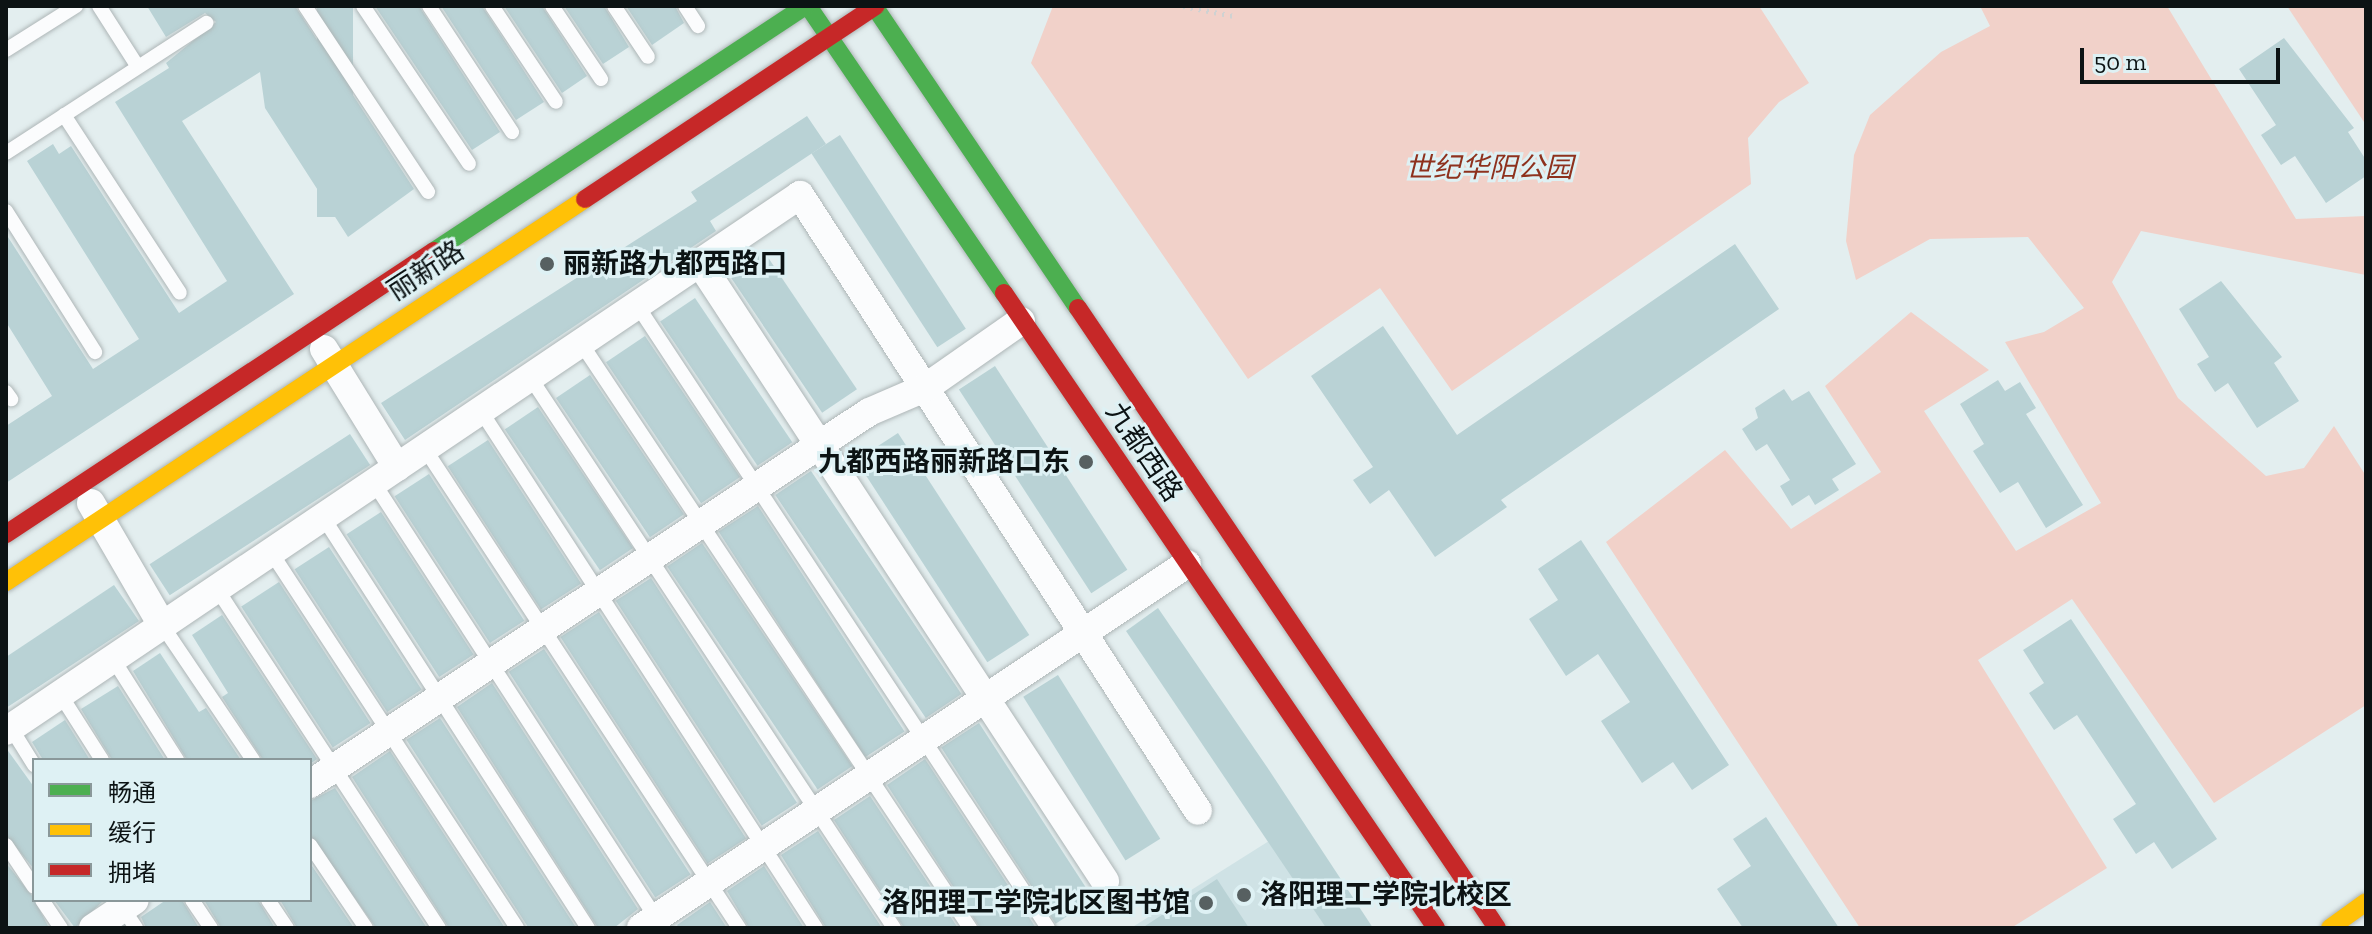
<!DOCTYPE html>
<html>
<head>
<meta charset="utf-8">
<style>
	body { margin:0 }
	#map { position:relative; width:2372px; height:934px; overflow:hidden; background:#e3eeef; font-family:"Zilla Slab","Noto Sans SC",serif }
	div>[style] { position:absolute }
	.built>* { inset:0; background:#cfe2e5 }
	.green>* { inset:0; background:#f1d1c9 }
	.building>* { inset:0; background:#b9d2d5; transform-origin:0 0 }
	.path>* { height:5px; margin-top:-2.5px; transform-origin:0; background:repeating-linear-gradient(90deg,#cfd2d2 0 2px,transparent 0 8px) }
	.roads { filter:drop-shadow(0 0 2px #aeb6b7) drop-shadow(0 0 2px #aeb6b7) }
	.lane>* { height:14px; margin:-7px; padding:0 7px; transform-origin:7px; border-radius:7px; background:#fbfcfd }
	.street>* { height:28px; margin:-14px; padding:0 14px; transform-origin:14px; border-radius:14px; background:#fbfcfd }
	.fast>* { height:18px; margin:-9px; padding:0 9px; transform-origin:9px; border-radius:9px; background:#4caf50 }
	.slow>* { height:18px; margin:-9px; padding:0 9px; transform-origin:9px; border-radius:9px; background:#ffc107 }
	.jam>* { height:18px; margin:-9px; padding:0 9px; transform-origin:9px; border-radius:9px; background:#c62828 }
	.dots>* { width:22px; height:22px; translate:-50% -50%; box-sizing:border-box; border:4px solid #def1f4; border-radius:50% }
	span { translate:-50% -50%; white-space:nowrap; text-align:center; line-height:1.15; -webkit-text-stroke:6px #def1f4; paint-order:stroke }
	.park-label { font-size:28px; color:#8e311d; font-style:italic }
	.poi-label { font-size:28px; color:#0c1314; font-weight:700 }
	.left { translate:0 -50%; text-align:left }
	.right { translate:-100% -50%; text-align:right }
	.street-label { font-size:28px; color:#0c1314 }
	.frame { position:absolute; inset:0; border:8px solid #0c1314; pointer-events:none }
	.legend { position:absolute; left:32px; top:758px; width:280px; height:144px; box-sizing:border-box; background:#def1f4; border:2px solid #8a989a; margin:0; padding:10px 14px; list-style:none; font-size:24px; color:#0c1314 }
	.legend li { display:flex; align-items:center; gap:16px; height:40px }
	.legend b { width:40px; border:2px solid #8a989a }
	.scale { position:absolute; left:2080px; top:48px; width:200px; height:36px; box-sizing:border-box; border:4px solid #0c1314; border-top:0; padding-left:10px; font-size:24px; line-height:28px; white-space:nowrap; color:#0c1314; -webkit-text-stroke:6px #def1f4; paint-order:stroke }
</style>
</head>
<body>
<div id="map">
	<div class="built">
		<i style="clip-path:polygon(1269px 841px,1326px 928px,1131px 928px)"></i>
	</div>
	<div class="green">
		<i style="clip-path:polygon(1053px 6px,1759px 6px,1809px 83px,1779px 102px,1748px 138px,1751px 184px,1452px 391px,1380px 288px,1248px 379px,1031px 63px)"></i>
		<i style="clip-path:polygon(1980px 6px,2167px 6px,2296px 219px,2366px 216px,2366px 275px,2141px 231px,2112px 282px,2178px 398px,2266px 476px,2304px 468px,2334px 426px,2366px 476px,2366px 705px,2214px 803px,2072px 599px,1978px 660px,2107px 868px,2011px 928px,1860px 928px,1606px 542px,1725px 450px,1791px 529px,1881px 472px,1825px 386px,1911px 312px,1989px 370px,1924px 411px,2016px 551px,2101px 503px,2005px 342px,2044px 332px,2084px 308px,2028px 237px,1930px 239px,1856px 280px,1846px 241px,1854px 155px,1870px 115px,1941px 52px,1990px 26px)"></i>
		<i style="clip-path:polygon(2287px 6px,2366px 6px,2366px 125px)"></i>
	</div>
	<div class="building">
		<i style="clip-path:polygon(147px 6px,295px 6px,414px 189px,348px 237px,265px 108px,260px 72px,182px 121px,294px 294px,6px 483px,6px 426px,52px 396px,6px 322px,6px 234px,93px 369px,139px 339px,27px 161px,53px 144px,59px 154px,71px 146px,179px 313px,227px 281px,115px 102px,169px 68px,166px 63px,216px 22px,205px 13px,166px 37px)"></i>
		<i style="left:317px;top:6px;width:36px;height:211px"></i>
		<i style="clip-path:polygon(375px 6px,419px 6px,500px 132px,472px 150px)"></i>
		<i style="clip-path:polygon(441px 6px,482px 6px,544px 102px,516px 120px)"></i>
		<i style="clip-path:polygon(504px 6px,542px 6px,587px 76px,562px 93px)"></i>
		<i style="clip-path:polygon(564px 6px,604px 6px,629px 47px,603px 64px)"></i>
		<i style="clip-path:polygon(626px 6px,675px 6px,684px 23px,652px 45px)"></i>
		<i style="clip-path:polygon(2284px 38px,2354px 128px,2348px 132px,2366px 160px,2366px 176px,2326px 203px,2295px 156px,2281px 165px,2261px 135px,2276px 125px,2239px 69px)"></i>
		<i style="clip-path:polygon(807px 116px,826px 144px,710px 221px,716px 231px,405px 440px,381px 403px,697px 201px,691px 192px)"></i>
		<i style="left:840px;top:135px;width:231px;height:34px;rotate:57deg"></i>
		<i style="clip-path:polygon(1735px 244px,1779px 309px,1501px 500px,1507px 507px,1435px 557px,1389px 490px,1370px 504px,1353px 480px,1373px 467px,1311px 376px,1383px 326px,1457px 435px)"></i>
		<i style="left:763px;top:250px;width:168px;height:42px;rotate:56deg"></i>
		<i style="clip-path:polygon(2221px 281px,2282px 357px,2274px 363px,2299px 401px,2257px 428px,2228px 383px,2215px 392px,2197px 364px,2209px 357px,2179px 309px)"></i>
		<i style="left:695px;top:298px;width:174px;height:42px;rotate:56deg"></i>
		<i style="left:645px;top:336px;width:170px;height:47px;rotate:56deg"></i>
		<i style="left:995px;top:366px;width:243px;height:43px;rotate:57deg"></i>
		<i style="left:590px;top:375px;width:168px;height:41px;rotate:56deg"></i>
		<i style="clip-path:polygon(1998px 380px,2005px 391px,2020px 382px,2036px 408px,2026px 414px,2083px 505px,2046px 528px,2018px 482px,2000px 493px,1973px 451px,1984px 444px,1960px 404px)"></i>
		<i style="clip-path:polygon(1784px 389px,1792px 401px,1809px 391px,1856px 464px,1832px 479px,1839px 490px,1815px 505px,1809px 495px,1792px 506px,1780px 486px,1790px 480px,1767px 444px,1756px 451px,1742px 429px,1758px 418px,1755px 408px)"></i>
		<i style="left:538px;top:407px;width:170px;height:40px;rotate:56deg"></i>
		<i style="left:898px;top:433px;width:241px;height:50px;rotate:57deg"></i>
		<i style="left:350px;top:434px;width:37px;height:239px;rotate:57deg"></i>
		<i style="left:488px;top:440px;width:171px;height:48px;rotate:57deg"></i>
		<i style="left:811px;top:471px;width:269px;height:43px;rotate:56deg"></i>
		<i style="left:429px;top:474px;width:175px;height:41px;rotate:57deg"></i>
		<i style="left:758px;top:506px;width:269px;height:47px;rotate:57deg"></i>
		<i style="left:381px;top:512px;width:170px;height:41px;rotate:57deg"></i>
		<i style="clip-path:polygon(1581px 540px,1729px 765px,1692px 790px,1673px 762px,1642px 783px,1601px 721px,1630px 702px,1598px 654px,1566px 676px,1529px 619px,1558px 600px,1538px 569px)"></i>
		<i style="left:702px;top:543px;width:269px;height:42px;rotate:56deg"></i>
		<i style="left:329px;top:547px;width:170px;height:41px;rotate:57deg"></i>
		<i style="left:651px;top:578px;width:268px;height:42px;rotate:57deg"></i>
		<i style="left:279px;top:582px;width:168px;height:45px;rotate:57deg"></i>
		<i style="clip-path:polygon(114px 585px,139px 621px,6px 708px,6px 657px)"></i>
		<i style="clip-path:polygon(1158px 608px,1267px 767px,1373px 928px,1326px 928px,1126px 631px)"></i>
		<i style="left:599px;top:612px;width:270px;height:46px;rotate:57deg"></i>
		<i style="clip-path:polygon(222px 615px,317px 759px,310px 764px,263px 760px,222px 697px,228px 693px,192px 635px)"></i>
		<i style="clip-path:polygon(2071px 619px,2217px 839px,2172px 869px,2154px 842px,2136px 854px,2113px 819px,2136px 804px,2077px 715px,2054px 730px,2029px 693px,2044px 683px,2023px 650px)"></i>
		<i style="left:544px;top:649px;width:269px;height:42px;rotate:57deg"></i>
		<i style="clip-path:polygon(160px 653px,199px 712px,206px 708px,241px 760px,187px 760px,133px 671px)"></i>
		<i style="left:1058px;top:675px;width:193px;height:41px;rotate:58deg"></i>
		<i style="clip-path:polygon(492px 683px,638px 909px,614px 928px,598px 928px,457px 707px)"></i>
		<i style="clip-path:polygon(118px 686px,165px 760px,112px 760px,81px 709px)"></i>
		<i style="left:440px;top:718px;width:250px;height:40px;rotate:57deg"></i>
		<i style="clip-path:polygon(65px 720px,90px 760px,43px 760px,32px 742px)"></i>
		<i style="left:979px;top:723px;width:210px;height:45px;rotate:57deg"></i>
		<i style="clip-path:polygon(6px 748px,34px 787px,34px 869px,6px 835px)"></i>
		<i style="clip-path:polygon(390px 751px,505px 928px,449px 928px,352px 777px)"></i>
		<i style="clip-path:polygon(925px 759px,1036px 928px,980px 928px,887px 785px)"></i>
		<i style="clip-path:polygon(335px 788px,427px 928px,376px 928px,310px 835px,310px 801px)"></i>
		<i style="clip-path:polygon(870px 796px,958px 928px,904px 928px,834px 820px)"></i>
		<i style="clip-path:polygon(1766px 817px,1839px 928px,1743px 928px,1717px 889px,1751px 866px,1733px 839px)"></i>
		<i style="clip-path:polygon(818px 831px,882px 928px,826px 928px,781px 855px)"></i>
		<i style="clip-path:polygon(6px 863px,33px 897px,49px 928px,6px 928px)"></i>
		<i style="clip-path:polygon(310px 863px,354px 928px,297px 928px,280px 900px,310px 900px)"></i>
		<i style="clip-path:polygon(764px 866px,804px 928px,749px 928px,727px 891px)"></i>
		<i style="clip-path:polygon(1217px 879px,1249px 928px,1142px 928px)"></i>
		<i style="clip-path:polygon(54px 900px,104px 900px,75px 928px)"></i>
		<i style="clip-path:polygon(166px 900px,182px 900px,199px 928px,146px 928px,141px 917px)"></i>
		<i style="clip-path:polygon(204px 900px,258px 900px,275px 928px,221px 928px)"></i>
		<i style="clip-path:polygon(710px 902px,727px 928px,679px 928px,677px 925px)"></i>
	</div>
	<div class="path">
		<i style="left:1183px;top:6px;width:52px;rotate:11.1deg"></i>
	</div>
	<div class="roads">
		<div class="lane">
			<i style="left:99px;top:6px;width:72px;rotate:57.4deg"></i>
			<i style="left:305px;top:6px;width:223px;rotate:56.5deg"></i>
			<i style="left:363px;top:6px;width:190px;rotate:56.1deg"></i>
			<i style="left:429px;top:6px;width:151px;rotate:56.6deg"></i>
			<i style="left:492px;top:6px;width:115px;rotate:56.3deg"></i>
			<i style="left:552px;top:6px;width:88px;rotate:56.1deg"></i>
			<i style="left:614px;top:6px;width:61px;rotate:56.3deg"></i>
			<i style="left:685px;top:6px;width:24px;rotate:57deg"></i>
			<i style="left:6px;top:50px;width:83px;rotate:-32.2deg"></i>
			<i style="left:64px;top:115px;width:212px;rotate:56.9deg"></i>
			<i style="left:6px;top:153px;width:239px;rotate:-33deg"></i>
			<i style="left:6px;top:211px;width:167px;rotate:57.7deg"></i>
			<i style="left:637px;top:305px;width:746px;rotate:56.59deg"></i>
			<i style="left:581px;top:343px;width:703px;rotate:56.38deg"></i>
			<i style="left:530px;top:377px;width:660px;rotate:56.55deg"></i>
			<i style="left:6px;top:392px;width:9px;rotate:54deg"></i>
			<i style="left:481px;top:411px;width:616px;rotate:57.06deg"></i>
			<i style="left:425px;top:449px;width:573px;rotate:56.75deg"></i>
			<i style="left:374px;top:483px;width:522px;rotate:57.04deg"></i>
			<i style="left:323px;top:517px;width:489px;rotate:57.2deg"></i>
			<i style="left:271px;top:552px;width:449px;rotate:56.8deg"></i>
			<i style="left:217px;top:589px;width:405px;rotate:56.8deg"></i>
			<i style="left:162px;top:625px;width:163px;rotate:56deg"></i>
			<i style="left:113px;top:659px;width:120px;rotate:57.6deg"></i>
			<i style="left:60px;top:694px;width:78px;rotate:57.5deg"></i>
			<i style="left:11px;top:728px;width:44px;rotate:58.1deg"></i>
			<i style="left:6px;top:845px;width:50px;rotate:56.3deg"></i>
			<i style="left:310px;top:845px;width:100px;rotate:56deg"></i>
			<i style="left:42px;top:900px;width:34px;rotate:56deg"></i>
			<i style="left:192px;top:900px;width:34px;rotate:56deg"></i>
			<i style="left:268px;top:900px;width:34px;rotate:56deg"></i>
			<i style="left:120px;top:904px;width:29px;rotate:56deg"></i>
		</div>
		<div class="street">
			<i style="left:700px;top:263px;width:739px;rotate:56.76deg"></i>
			<i style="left:324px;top:349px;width:139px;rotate:58.3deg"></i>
			<i style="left:91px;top:503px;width:141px;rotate:59.8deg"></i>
			<i style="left:6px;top:731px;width:958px;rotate:-34.02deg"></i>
			<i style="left:800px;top:195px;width:733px;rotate:57.13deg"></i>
			<i style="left:310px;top:784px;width:671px;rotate:-33.64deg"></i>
			<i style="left:869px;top:412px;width:61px;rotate:-23.2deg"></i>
			<i style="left:925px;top:388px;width:117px;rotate:-34.9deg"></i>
			<i style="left:93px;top:928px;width:50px;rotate:-33.7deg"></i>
			<i style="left:641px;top:928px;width:656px;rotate:-33.69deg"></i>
		</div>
		<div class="fast">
			<i style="left:808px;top:6px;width:348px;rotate:55.7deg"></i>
			<i style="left:874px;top:6px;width:364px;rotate:56deg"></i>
			<i style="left:434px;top:251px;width:445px;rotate:-33.4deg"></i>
		</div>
		<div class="slow">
			<i style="left:6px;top:582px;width:694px;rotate:-33.48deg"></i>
			<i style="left:2330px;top:928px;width:44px;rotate:-35.8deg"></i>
		</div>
		<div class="jam">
			<i style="left:585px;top:199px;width:349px;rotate:-33.6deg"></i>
			<i style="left:1004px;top:293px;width:768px;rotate:55.77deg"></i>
			<i style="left:1078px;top:308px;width:748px;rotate:55.95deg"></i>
			<i style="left:6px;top:534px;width:513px;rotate:-33.47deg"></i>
		</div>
	</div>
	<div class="dots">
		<i style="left:547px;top:264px;background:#576061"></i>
		<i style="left:1086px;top:462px;background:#576061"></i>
		<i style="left:1244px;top:895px;background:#576061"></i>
		<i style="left:1206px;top:903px;background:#576061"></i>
	</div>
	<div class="park-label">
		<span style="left:1489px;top:168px">世纪华阳公园</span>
	</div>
	<div class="poi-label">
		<span class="left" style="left:563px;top:264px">丽新路九都西路口</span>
		<span class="right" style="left:1070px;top:462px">九都西路丽新路口东</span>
		<span class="left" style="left:1260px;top:895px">洛阳理工学院北校区</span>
		<span class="right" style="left:1190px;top:903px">洛阳理工学院北区图书馆</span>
	</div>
	<div class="street-label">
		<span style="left:426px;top:271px;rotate:-33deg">丽新路</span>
		<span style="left:1144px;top:452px;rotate:56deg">九都西路</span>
	</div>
	<div class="frame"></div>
	<ul class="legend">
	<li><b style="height:10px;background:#4caf50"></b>畅通</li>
	<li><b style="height:10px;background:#ffc107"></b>缓行</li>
	<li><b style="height:10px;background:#c62828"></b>拥堵</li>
	</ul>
	<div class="scale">50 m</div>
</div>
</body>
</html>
